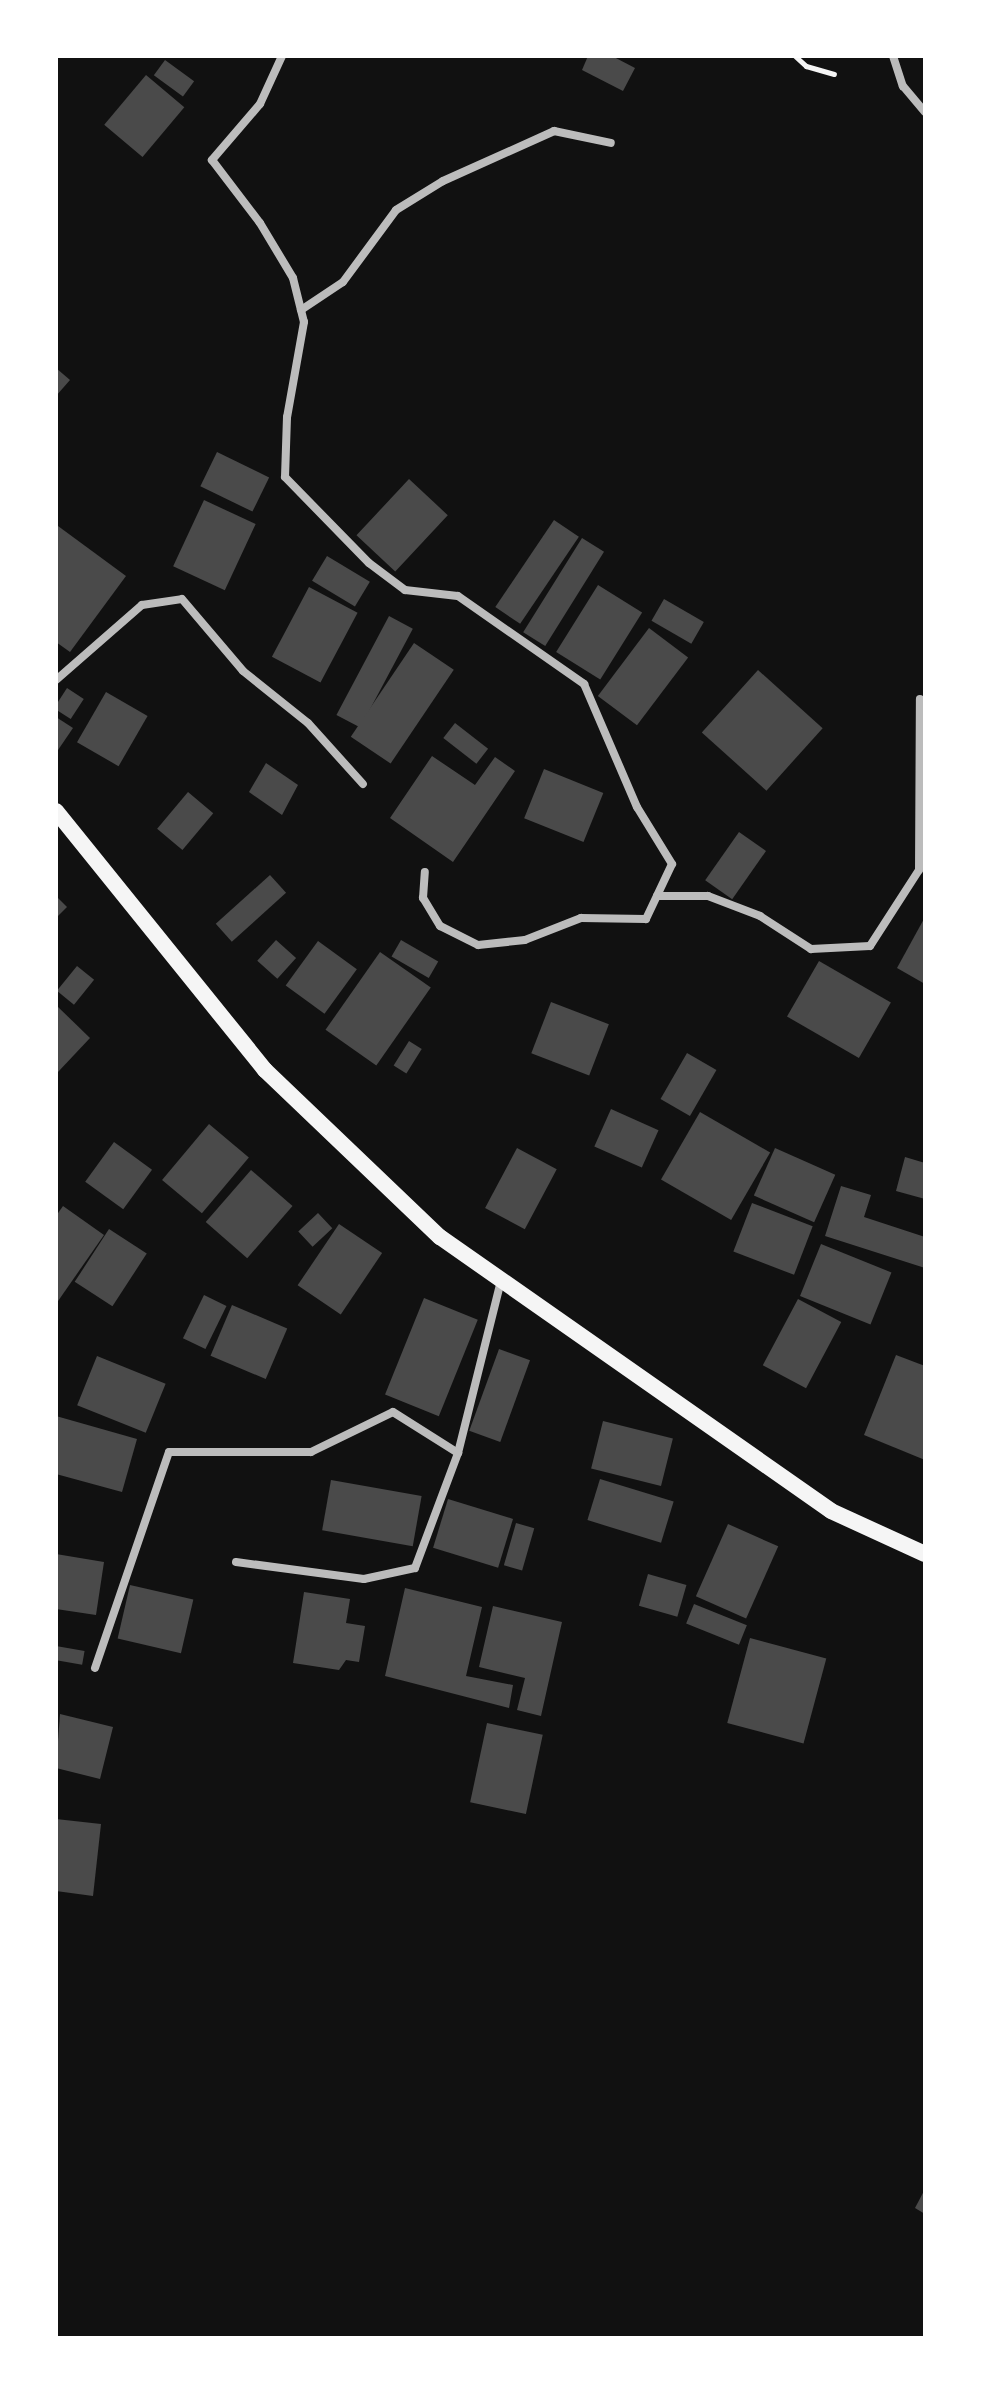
<!DOCTYPE html>
<html>
<head>
<meta charset="utf-8">
<style>
	body { margin:0 }
	#map { position:relative; width:981px; height:2394px; overflow:hidden; background:#111; font-family:"DejaVu Sans",sans-serif }
	div>[style] { position:absolute }
	.building>* { inset:0; background:#4a4a4a; transform-origin:0 0 }
	.path>* { height:5px; margin:-2.5px; padding:0 2.5px; transform-origin:2.5px; border-radius:2.5px; background:#f5f5f5 }
	.minor>* { height:8px; margin:-4px; padding:0 4px; transform-origin:4px; border-radius:4px; background:#bcbcbc }
	.secondary>* { height:16px; margin:-8px; padding:0 8px; transform-origin:8px; border-radius:8px; background:#f5f5f5 }
	span { translate:-50% -50%; white-space:nowrap; text-align:center; line-height:1.15; -webkit-text-stroke:6px #fff; paint-order:stroke }
	.frame { position:absolute; inset:0; border:58px solid #fff; pointer-events:none }
</style>
</head>
<body>
<div id="map">
	<div class="building">
		<i style="clip-path:polygon(588px 56px,612px 56px,635px 68px,623px 91px,582px 70px)"></i>
		<i style="left:165px;top:60px;width:36px;height:19px;rotate:36deg"></i>
		<i style="left:146px;top:75px;width:50px;height:65px;rotate:40deg"></i>
		<i style="clip-path:polygon(56px 368px,70px 380px,56px 396px)"></i>
		<i style="left:217px;top:452px;width:58px;height:38px;rotate:26deg"></i>
		<i style="left:409px;top:479px;width:53px;height:77px;rotate:43deg"></i>
		<i style="left:204px;top:500px;width:57px;height:73px;rotate:25deg"></i>
		<i style="left:554px;top:520px;width:30px;height:105px;rotate:34deg"></i>
		<i style="clip-path:polygon(58px 526px,126px 576px,70px 652px,56px 642px)"></i>
		<i style="left:582px;top:538px;width:26px;height:111px;rotate:32deg"></i>
		<i style="left:327px;top:556px;width:50px;height:29px;rotate:31deg"></i>
		<i style="left:598px;top:585px;width:52px;height:79px;rotate:32deg"></i>
		<i style="left:309px;top:587px;width:55px;height:79px;rotate:28deg"></i>
		<i style="left:664px;top:599px;width:46px;height:25px;rotate:30deg"></i>
		<i style="left:389px;top:616px;width:27px;height:112px;rotate:28deg"></i>
		<i style="left:649px;top:628px;width:49px;height:85px;rotate:37deg"></i>
		<i style="left:414px;top:643px;width:48px;height:113px;rotate:34deg"></i>
		<i style="left:758px;top:670px;width:87px;height:84px;rotate:42deg"></i>
		<i style="left:67px;top:688px;width:20px;height:24px;rotate:33deg"></i>
		<i style="left:106px;top:692px;width:48px;height:58px;rotate:30deg"></i>
		<i style="clip-path:polygon(56px 717px,73px 728px,56px 753px)"></i>
		<i style="left:455px;top:723px;width:42px;height:19px;rotate:38deg"></i>
		<i style="clip-path:polygon(432px 756px,475px 785px,495px 757px,515px 771px,453px 862px,390px 818px)"></i>
		<i style="clip-path:polygon(266px 763px,298px 785px,282px 815px,249px 792px)"></i>
		<i style="left:544px;top:769px;width:64px;height:53px;rotate:22deg"></i>
		<i style="left:188px;top:792px;width:33px;height:48px;rotate:40deg"></i>
		<i style="left:739px;top:832px;width:33px;height:59px;rotate:35deg"></i>
		<i style="left:270px;top:875px;width:24px;height:73px;rotate:48deg"></i>
		<i style="clip-path:polygon(56px 896px,67px 907px,56px 918px)"></i>
		<i style="clip-path:polygon(925px 917px,925px 984px,897px 968px)"></i>
		<i style="left:276px;top:940px;width:27px;height:28px;rotate:42deg"></i>
		<i style="left:401px;top:940px;width:43px;height:19px;rotate:30deg"></i>
		<i style="left:318px;top:941px;width:48px;height:55px;rotate:36deg"></i>
		<i style="left:380px;top:952px;width:62px;height:95px;rotate:35deg"></i>
		<i style="left:819px;top:961px;width:83px;height:64px;rotate:30deg"></i>
		<i style="left:77px;top:966px;width:22px;height:32px;rotate:39deg"></i>
		<i style="left:551px;top:1002px;width:62px;height:55px;rotate:21deg"></i>
		<i style="clip-path:polygon(56px 1005px,90px 1038px,58px 1072px,56px 1070px)"></i>
		<i style="left:409px;top:1041px;width:15px;height:29px;rotate:32deg"></i>
		<i style="left:687px;top:1053px;width:34px;height:53px;rotate:30deg"></i>
		<i style="left:611px;top:1109px;width:52px;height:41px;rotate:24deg"></i>
		<i style="left:700px;top:1112px;width:81px;height:78px;rotate:30deg"></i>
		<i style="left:209px;top:1124px;width:52px;height:73px;rotate:40deg"></i>
		<i style="left:114px;top:1142px;width:47px;height:49px;rotate:36deg"></i>
		<i style="left:517px;top:1148px;width:45px;height:68px;rotate:28deg"></i>
		<i style="left:775px;top:1148px;width:66px;height:52px;rotate:24deg"></i>
		<i style="clip-path:polygon(905px 1157px,925px 1163px,925px 1199px,896px 1191px)"></i>
		<i style="left:251px;top:1170px;width:55px;height:69px;rotate:41deg"></i>
		<i style="clip-path:polygon(841px 1186px,871px 1195px,864px 1217px,925px 1237px,925px 1268px,825px 1236px)"></i>
		<i style="left:752px;top:1203px;width:65px;height:52px;rotate:21deg"></i>
		<i style="clip-path:polygon(63px 1206px,104px 1235px,56px 1304px,56px 1216px)"></i>
		<i style="left:318px;top:1213px;width:21px;height:27px;rotate:47deg"></i>
		<i style="left:339px;top:1224px;width:52px;height:74px;rotate:34deg"></i>
		<i style="left:109px;top:1229px;width:45px;height:63px;rotate:33deg"></i>
		<i style="left:821px;top:1244px;width:76px;height:56px;rotate:22deg"></i>
		<i style="left:204px;top:1295px;width:25px;height:48px;rotate:26deg"></i>
		<i style="left:424px;top:1298px;width:58px;height:104px;rotate:22deg"></i>
		<i style="left:798px;top:1299px;width:49px;height:75px;rotate:28deg"></i>
		<i style="left:232px;top:1305px;width:60px;height:55px;rotate:23deg"></i>
		<i style="left:499px;top:1349px;width:33px;height:87px;rotate:20deg"></i>
		<i style="clip-path:polygon(896px 1355px,925px 1366px,925px 1460px,864px 1435px)"></i>
		<i style="left:97px;top:1356px;width:74px;height:53px;rotate:22deg"></i>
		<i style="clip-path:polygon(56px 1416px,137px 1439px,122px 1492px,56px 1474px)"></i>
		<i style="left:603px;top:1421px;width:72px;height:49px;rotate:14deg"></i>
		<i style="left:600px;top:1479px;width:77px;height:43px;rotate:17deg"></i>
		<i style="left:331px;top:1480px;width:92px;height:51px;rotate:10deg"></i>
		<i style="left:448px;top:1499px;width:68px;height:51px;rotate:17deg"></i>
		<i style="left:516px;top:1523px;width:19px;height:44px;rotate:16deg"></i>
		<i style="left:728px;top:1524px;width:55px;height:79px;rotate:24deg"></i>
		<i style="clip-path:polygon(56px 1554px,104px 1562px,96px 1615px,56px 1609px)"></i>
		<i style="left:648px;top:1574px;width:40px;height:33px;rotate:16deg"></i>
		<i style="left:130px;top:1585px;width:65px;height:55px;rotate:13deg"></i>
		<i style="clip-path:polygon(405px 1588px,482px 1607px,466px 1676px,513px 1685px,509px 1708px,385px 1676px)"></i>
		<i style="clip-path:polygon(304px 1592px,350px 1599px,346px 1623px,365px 1626px,359px 1662px,346px 1660px,339px 1670px,293px 1663px)"></i>
		<i style="left:694px;top:1604px;width:57px;height:21px;rotate:22deg"></i>
		<i style="clip-path:polygon(493px 1606px,562px 1622px,541px 1716px,517px 1710px,525px 1678px,479px 1667px)"></i>
		<i style="left:750px;top:1638px;width:79px;height:88px;rotate:15deg"></i>
		<i style="left:56px;top:1646px;width:29px;height:14px;rotate:10deg"></i>
		<i style="clip-path:polygon(60px 1714px,113px 1727px,100px 1779px,56px 1768px)"></i>
		<i style="left:487px;top:1723px;width:57px;height:81px;rotate:12deg"></i>
		<i style="clip-path:polygon(56px 1819px,101px 1824px,93px 1896px,56px 1891px)"></i>
		<i style="clip-path:polygon(925px 2189px,925px 2214px,915px 2208px)"></i>
	</div>
	<div class="path">
		<i style="left:795px;top:56px;width:15px;rotate:42deg"></i>
		<i style="left:806px;top:66px;width:29px;rotate:16deg"></i>
	</div>
	<div class="minor">
		<i style="left:282px;top:56px;width:53px;rotate:114.6deg"></i>
		<i style="left:260px;top:104px;width:74px;rotate:130.6deg"></i>
		<i style="left:212px;top:160px;width:79px;rotate:52.7deg"></i>
		<i style="left:260px;top:223px;width:64px;rotate:59deg"></i>
		<i style="left:293px;top:278px;width:45px;rotate:76deg"></i>
		<i style="left:304px;top:322px;width:97px;rotate:100.1deg"></i>
		<i style="left:287px;top:417px;width:60px;rotate:91.9deg"></i>
		<i style="left:285px;top:477px;width:120px;rotate:45.7deg"></i>
		<i style="left:369px;top:563px;width:45px;rotate:36.9deg"></i>
		<i style="left:405px;top:590px;width:53px;rotate:6.5deg"></i>
		<i style="left:458px;top:596px;width:154px;rotate:34.9deg"></i>
		<i style="left:584px;top:684px;width:134px;rotate:66.7deg"></i>
		<i style="left:637px;top:807px;width:67px;rotate:58.4deg"></i>
		<i style="left:672px;top:864px;width:61px;rotate:115.3deg"></i>
		<i style="left:646px;top:919px;width:65px;rotate:-179.1deg"></i>
		<i style="left:581px;top:918px;width:60px;rotate:158.6deg"></i>
		<i style="left:525px;top:940px;width:47px;rotate:173.9deg"></i>
		<i style="left:478px;top:945px;width:42px;rotate:-153.4deg"></i>
		<i style="left:440px;top:926px;width:33px;rotate:-121deg"></i>
		<i style="left:423px;top:898px;width:26px;rotate:-86deg"></i>
		<i style="left:893px;top:56px;width:32px;rotate:72deg"></i>
		<i style="left:903px;top:86px;width:34px;rotate:50deg"></i>
		<i style="left:301px;top:310px;width:50px;rotate:-33.7deg"></i>
		<i style="left:343px;top:282px;width:89px;rotate:-53.6deg"></i>
		<i style="left:396px;top:210px;width:55px;rotate:-31.7deg"></i>
		<i style="left:443px;top:181px;width:122px;rotate:-24.2deg"></i>
		<i style="left:554px;top:131px;width:58px;rotate:11.9deg"></i>
		<i style="left:56px;top:680px;width:114px;rotate:-41.1deg"></i>
		<i style="left:142px;top:605px;width:40px;rotate:-8.5deg"></i>
		<i style="left:182px;top:599px;width:94px;rotate:49.7deg"></i>
		<i style="left:243px;top:671px;width:83px;rotate:38.7deg"></i>
		<i style="left:308px;top:723px;width:82px;rotate:48deg"></i>
		<i style="left:657px;top:896px;width:51px"></i>
		<i style="left:708px;top:896px;width:56px;rotate:21deg"></i>
		<i style="left:760px;top:916px;width:61px;rotate:32.9deg"></i>
		<i style="left:811px;top:949px;width:59px;rotate:-2.9deg"></i>
		<i style="left:870px;top:946px;width:90px;rotate:-57.2deg"></i>
		<i style="left:919px;top:870px;width:171px;rotate:-89.7deg"></i>
		<i style="left:236px;top:1562px;width:129px;rotate:7.6deg"></i>
		<i style="left:364px;top:1579px;width:52px;rotate:-12.2deg"></i>
		<i style="left:415px;top:1568px;width:123px;rotate:-69.5deg"></i>
		<i style="left:458px;top:1453px;width:174px;rotate:-76deg"></i>
		<i style="left:95px;top:1668px;width:228px;rotate:-71.1deg"></i>
		<i style="left:169px;top:1452px;width:142px"></i>
		<i style="left:311px;top:1452px;width:91px;rotate:-26deg"></i>
		<i style="left:393px;top:1412px;width:77px;rotate:32.2deg"></i>
	</div>
	<div class="secondary">
		<i style="left:56px;top:811px;width:333px;rotate:51.1deg"></i>
		<i style="left:265px;top:1070px;width:242px;rotate:43.7deg"></i>
		<i style="left:440px;top:1237px;width:477px;rotate:35deg"></i>
		<i style="left:831px;top:1511px;width:103px;rotate:24.6deg"></i>
	</div>
	<div class="frame"></div>
</div>
</body>
</html>
